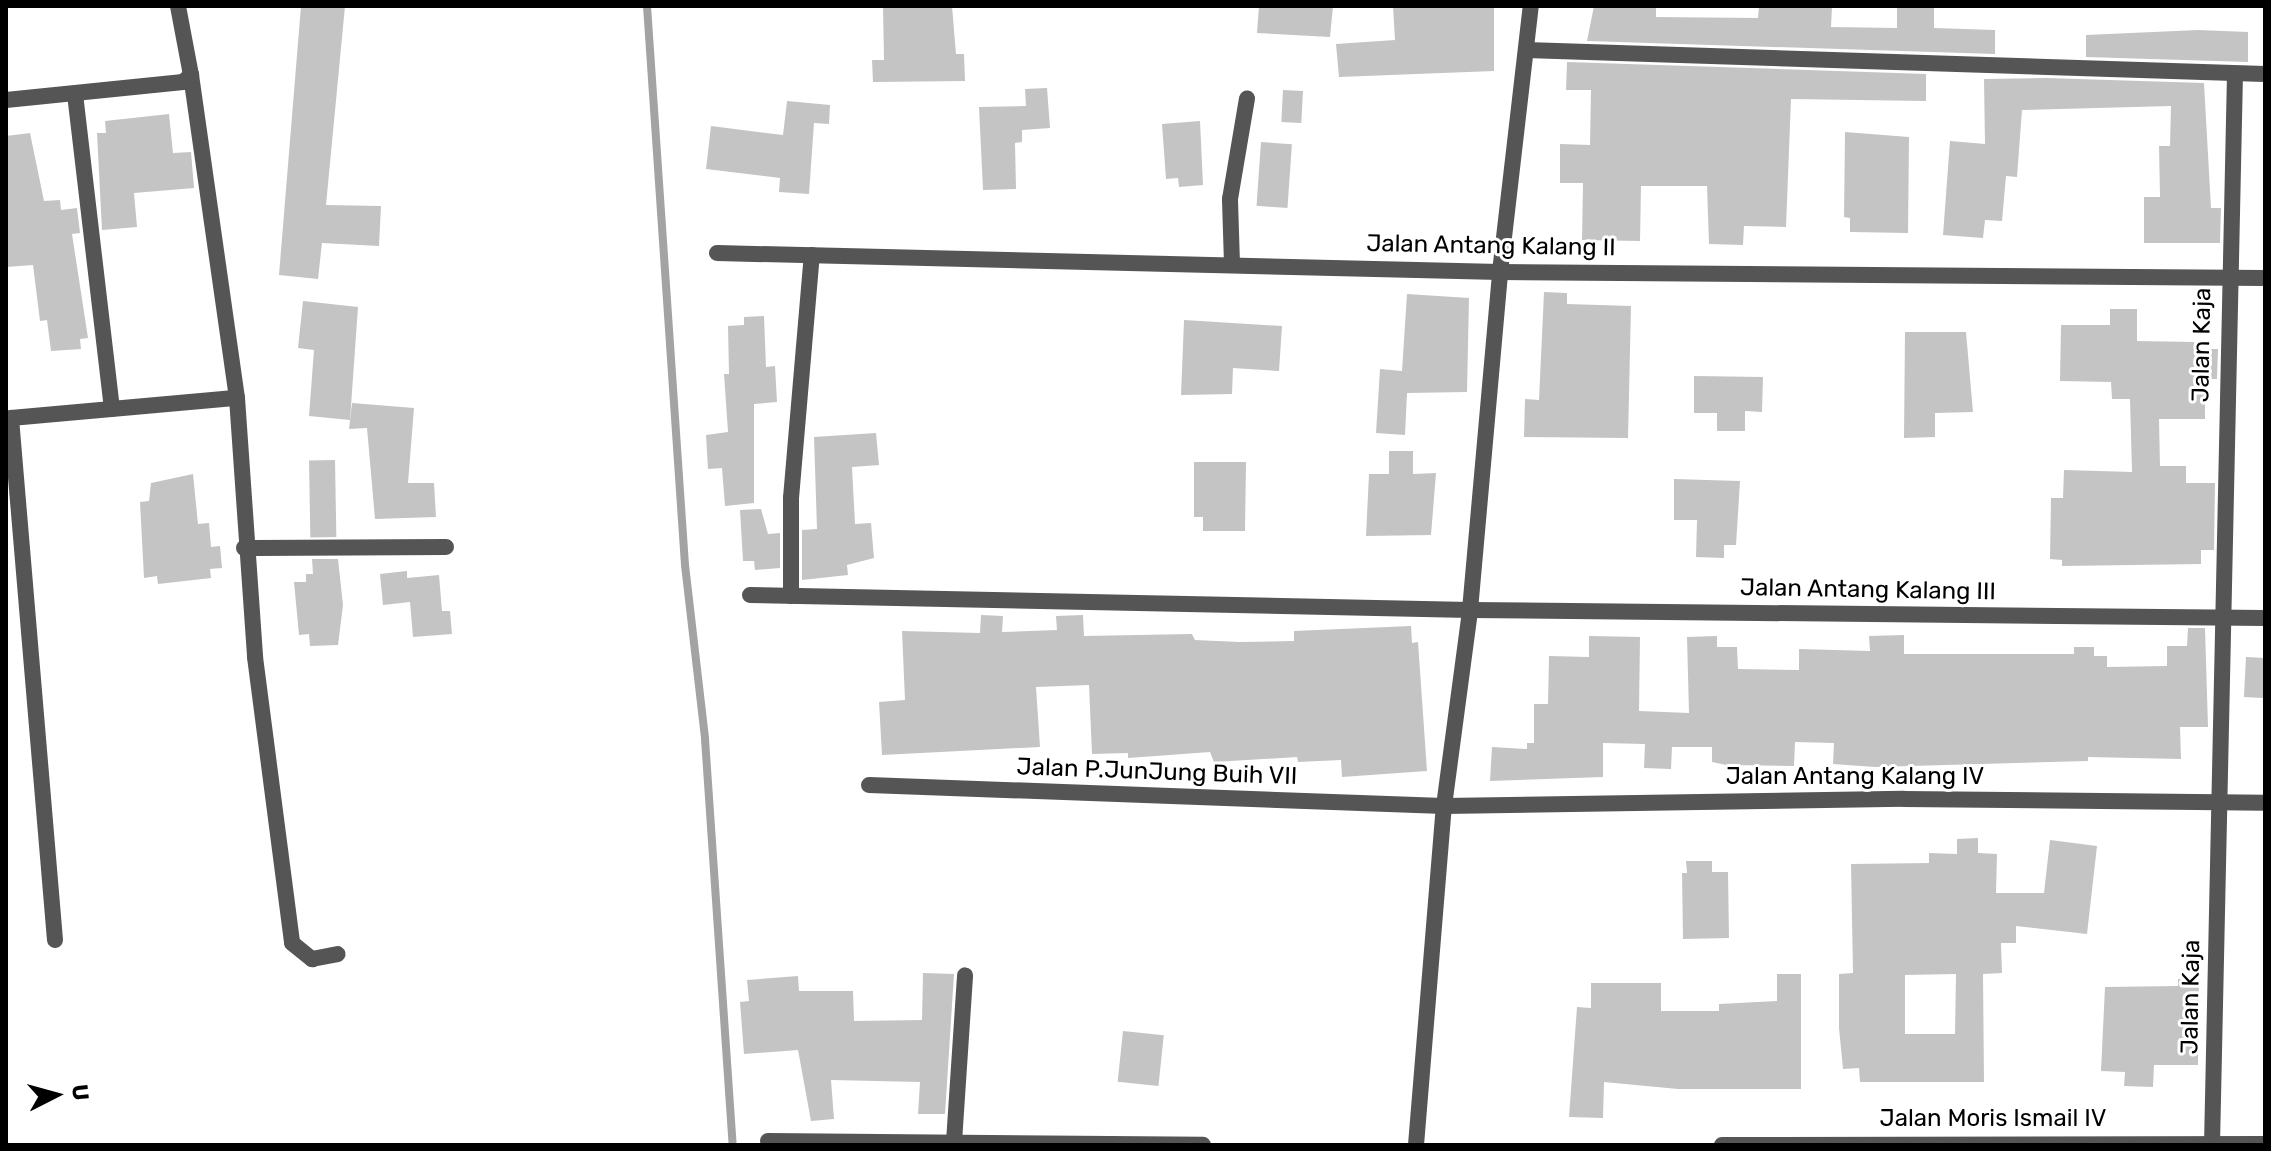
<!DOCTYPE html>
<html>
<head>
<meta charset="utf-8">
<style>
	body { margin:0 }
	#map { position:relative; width:2271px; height:1151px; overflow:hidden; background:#fff; font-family:Rubik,sans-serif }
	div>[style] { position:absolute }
	.stream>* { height:8px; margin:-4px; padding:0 4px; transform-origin:4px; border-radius:4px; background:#a3a3a3 }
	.building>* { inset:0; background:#c4c4c4; transform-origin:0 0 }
	.street>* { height:16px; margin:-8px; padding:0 8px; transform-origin:8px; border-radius:8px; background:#555 }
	span { translate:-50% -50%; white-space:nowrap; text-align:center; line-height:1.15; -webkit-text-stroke:6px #fff; paint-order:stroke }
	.street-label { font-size:24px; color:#000 }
	.frame { position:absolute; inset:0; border:8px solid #000; pointer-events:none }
	.north { position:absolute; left:16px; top:1055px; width:80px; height:80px; -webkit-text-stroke:6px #fff; paint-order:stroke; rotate:84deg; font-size:22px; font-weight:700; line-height:32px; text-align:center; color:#000 }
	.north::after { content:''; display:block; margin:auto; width:28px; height:36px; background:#000; clip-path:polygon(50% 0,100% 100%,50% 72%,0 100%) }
</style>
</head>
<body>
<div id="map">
	<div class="stream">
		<i style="left:647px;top:6px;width:560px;rotate:86.11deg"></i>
		<i style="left:685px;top:565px;width:175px;rotate:83.4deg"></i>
		<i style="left:705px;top:739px;width:407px;rotate:86.1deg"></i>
	</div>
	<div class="building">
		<i style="clip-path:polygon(301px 6px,345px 6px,326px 205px,381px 206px,379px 246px,322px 243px,318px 279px,279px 275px)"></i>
		<i style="clip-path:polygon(883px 6px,952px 6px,956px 54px,964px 54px,965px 81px,873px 82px,872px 60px,884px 60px)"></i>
		<i style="clip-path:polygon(1259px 6px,1333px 6px,1330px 37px,1257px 33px)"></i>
		<i style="clip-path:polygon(1393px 6px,1494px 6px,1494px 71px,1339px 77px,1336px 44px,1395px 40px)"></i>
		<i style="clip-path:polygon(1594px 6px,1656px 6px,1656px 17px,1758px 18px,1759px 6px,1832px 6px,1831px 27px,1897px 28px,1897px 6px,1934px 6px,1934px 28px,1995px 30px,1995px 54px,1587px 41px)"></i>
		<i style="clip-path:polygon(2198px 30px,2248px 32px,2248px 62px,2086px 57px,2086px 35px)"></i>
		<i style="clip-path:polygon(1567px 62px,1926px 74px,1926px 101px,1791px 99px,1786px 227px,1744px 226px,1743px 245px,1709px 244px,1707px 186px,1641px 186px,1640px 241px,1582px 240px,1583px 183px,1560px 183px,1560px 144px,1590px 145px,1591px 90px,1566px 90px)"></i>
		<i style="clip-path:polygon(2046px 78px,2204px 83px,2211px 208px,2221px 208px,2220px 243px,2144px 243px,2144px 197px,2160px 197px,2159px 146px,2170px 146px,2171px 106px,2022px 110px,2017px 177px,2006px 176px,2002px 221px,1985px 220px,1983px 238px,1943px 235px,1950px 141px,1985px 144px,1984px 79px)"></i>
		<i style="clip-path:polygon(1047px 88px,1050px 128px,1022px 130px,1022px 142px,1015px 143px,1016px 189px,983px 190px,979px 107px,1026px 106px,1025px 89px)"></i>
		<i style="left:1283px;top:90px;width:20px;height:32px;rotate:3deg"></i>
		<i style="clip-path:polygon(787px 101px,830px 105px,829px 124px,814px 123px,809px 194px,779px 192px,780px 178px,706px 169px,711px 126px,783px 135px)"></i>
		<i style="clip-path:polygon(169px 114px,173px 153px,191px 152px,194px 188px,134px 193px,137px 227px,102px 230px,97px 133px,106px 133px,105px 121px)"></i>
		<i style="clip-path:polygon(1200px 121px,1203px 185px,1179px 187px,1178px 178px,1166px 179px,1162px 124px)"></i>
		<i style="clip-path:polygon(1845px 132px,1909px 137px,1908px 233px,1850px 232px,1850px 218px,1844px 217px)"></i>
		<i style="clip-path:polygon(30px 133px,44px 201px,60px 200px,61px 210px,77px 208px,80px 233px,72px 234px,88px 338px,80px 339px,81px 349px,51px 351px,47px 320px,40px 321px,33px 265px,6px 267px,6px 136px)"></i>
		<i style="left:1261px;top:142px;width:31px;height:64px;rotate:4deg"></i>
		<i style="clip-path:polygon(1544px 292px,1567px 293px,1567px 304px,1631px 306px,1628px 438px,1524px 437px,1525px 399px,1539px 400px)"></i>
		<i style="clip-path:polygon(1407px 294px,1469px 298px,1467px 392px,1407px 393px,1405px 435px,1376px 433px,1380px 369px,1402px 371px)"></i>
		<i style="clip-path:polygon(303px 301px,358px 307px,350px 420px,309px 416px,314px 350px,298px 348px)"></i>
		<i style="clip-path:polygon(2110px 309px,2137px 309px,2137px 341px,2194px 342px,2194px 349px,2218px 349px,2217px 379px,2205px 379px,2205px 419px,2159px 419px,2160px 466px,2186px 466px,2186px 483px,2215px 483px,2214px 550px,2201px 550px,2201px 564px,2062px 566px,2062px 560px,2050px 559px,2051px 498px,2063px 498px,2064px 470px,2132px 472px,2130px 399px,2112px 399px,2111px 382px,2060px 381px,2061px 325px,2110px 325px)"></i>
		<i style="clip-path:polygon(764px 316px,766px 367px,775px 366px,777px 402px,754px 404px,754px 503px,725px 506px,722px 468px,708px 469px,706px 435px,728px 432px,724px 374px,729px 374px,728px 326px,744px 325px,744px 317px)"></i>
		<i style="clip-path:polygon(1184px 320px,1282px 326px,1279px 371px,1233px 368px,1232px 394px,1181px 395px)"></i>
		<i style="clip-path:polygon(1905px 332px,1966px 332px,1973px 412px,1935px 413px,1935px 437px,1904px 438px)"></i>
		<i style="clip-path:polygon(1694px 376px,1763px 377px,1762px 412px,1745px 411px,1745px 431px,1717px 431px,1717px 413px,1694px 413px)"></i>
		<i style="clip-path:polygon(352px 403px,414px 408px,408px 483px,434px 483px,436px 517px,375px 519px,367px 428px,349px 429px)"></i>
		<i style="clip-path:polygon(876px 433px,879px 465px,852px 467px,855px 524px,871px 523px,874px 558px,847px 565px,848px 575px,802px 580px,802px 530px,817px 529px,814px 437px)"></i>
		<i style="clip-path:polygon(1389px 451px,1413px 451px,1413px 474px,1436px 473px,1431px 535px,1366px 536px,1369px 474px,1389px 474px)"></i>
		<i style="left:335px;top:460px;width:77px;height:26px;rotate:89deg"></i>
		<i style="clip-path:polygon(1194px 462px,1246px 462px,1245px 531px,1203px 531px,1203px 517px,1194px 517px)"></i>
		<i style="clip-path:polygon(193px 474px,198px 524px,209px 523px,211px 547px,220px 546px,222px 568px,210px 569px,211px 578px,158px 584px,157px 576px,144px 578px,140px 502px,149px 501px,151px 483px)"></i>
		<i style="clip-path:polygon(1674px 479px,1740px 481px,1736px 545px,1724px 545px,1724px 558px,1696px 557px,1697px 520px,1674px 520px)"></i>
		<i style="clip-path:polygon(761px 509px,768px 534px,780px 533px,780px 568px,755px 570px,754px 561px,743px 561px,740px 510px)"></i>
		<i style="clip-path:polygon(312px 559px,338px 559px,343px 605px,338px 645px,310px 646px,309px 634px,299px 635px,294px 582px,306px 582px,306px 574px,313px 574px)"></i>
		<i style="clip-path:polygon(407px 571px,407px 578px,439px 575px,442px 611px,450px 611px,452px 634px,413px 637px,410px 602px,383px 605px,380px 574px)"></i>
		<i style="clip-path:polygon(981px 615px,1003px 616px,1002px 632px,1057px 630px,1056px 616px,1083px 615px,1084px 636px,1192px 634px,1195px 640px,1239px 642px,1294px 641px,1294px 631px,1411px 626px,1412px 643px,1418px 642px,1427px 771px,1342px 777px,1341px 760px,1298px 762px,1297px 757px,1214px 762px,1210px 752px,1128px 758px,1128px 753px,1092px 754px,1089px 685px,1036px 687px,1040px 747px,882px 755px,879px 702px,905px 700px,902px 631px,980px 633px)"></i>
		<i style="clip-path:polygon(2188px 628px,2205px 628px,2208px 727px,2180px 727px,2181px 759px,2088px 757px,2088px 761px,1875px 767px,1833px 764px,1834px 743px,1795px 742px,1794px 766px,1726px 765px,1712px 762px,1712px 747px,1672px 747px,1671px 769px,1644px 768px,1645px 744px,1603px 743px,1603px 777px,1490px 781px,1492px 747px,1527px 749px,1527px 743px,1534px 743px,1534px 704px,1548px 704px,1549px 656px,1589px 657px,1589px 636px,1640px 637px,1639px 711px,1689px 713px,1687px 637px,1717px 636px,1717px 647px,1737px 647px,1738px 669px,1799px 670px,1799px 649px,1870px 651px,1869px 636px,1904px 635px,1904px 654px,2074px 654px,2074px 647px,2094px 647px,2094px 656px,2107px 656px,2107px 667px,2167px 666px,2167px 646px,2187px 646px)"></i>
		<i style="left:2246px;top:657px;width:19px;height:40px;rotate:3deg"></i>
		<i style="clip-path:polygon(evenodd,1978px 838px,1978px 853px,1997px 854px,1996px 893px,2044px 893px,2050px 840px,2097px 846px,2087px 934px,2016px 926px,2016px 943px,2001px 943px,2002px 973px,1983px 974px,1984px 1082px,1860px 1082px,1859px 1068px,1843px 1069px,1839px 1028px,1839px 974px,1853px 973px,1851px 864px,1929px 863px,1929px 853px,1957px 854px,1957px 839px,1978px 838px,1956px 974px,1955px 1034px,1905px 1034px,1905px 975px,1956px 974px)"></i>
		<i style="clip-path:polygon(1686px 861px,1712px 861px,1712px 872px,1728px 872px,1729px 938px,1683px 939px,1682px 873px,1687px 873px)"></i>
		<i style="clip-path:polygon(923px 973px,954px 974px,945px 1114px,918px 1114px,920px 1082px,831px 1080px,834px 1119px,811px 1121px,798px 1050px,744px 1054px,740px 1002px,749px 1001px,747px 980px,798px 976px,799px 991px,853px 991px,854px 1021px,922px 1020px)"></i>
		<i style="clip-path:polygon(1777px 974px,1801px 974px,1801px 1089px,1678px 1089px,1604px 1082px,1603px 1118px,1569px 1117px,1577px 1007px,1591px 1008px,1591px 983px,1661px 983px,1661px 1011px,1719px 1011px,1719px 1004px,1777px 1001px)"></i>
		<i style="clip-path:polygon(2178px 979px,2199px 979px,2198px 1065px,2154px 1065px,2153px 1087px,2124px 1086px,2125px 1072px,2101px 1071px,2105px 987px,2178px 986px)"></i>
		<i style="left:1123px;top:1031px;width:41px;height:51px;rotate:6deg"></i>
	</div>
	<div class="street">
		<i style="left:1526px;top:50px;width:739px;rotate:1.86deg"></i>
		<i style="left:191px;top:75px;width:326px;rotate:81.9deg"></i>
		<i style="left:237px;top:398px;width:260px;rotate:86deg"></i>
		<i style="left:255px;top:657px;width:288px;rotate:82.6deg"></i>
		<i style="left:292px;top:943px;width:26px;rotate:39deg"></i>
		<i style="left:312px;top:959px;width:26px;rotate:-11deg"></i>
		<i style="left:75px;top:94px;width:317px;rotate:83.3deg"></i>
		<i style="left:6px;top:100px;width:178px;rotate:-5.8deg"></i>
		<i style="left:183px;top:82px;width:11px;rotate:-41deg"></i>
		<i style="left:191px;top:75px;width:70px;rotate:-100.7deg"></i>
		<i style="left:717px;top:253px;width:783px;rotate:1.39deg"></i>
		<i style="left:1500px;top:272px;width:765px;rotate:0.45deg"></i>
		<i style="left:1232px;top:264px;width:65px;rotate:-91.8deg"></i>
		<i style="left:1230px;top:199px;width:102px;rotate:-80.4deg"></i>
		<i style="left:244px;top:548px;width:202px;rotate:-0.3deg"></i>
		<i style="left:750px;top:595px;width:720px;rotate:1.19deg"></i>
		<i style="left:1470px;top:610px;width:795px;rotate:0.58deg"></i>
		<i style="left:791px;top:596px;width:98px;rotate:-90deg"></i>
		<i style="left:791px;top:498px;width:244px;rotate:-85.1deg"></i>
		<i style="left:869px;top:785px;width:575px;rotate:2.09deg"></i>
		<i style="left:1444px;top:806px;width:460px;rotate:-0.9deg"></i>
		<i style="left:1904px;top:799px;width:361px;rotate:0.6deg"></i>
		<i style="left:55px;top:940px;width:524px;rotate:-94.82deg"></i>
		<i style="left:11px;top:418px;width:227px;rotate:-5.1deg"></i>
		<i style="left:768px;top:1141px;width:435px;rotate:0.5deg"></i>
		<i style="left:954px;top:1142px;width:167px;rotate:-86.2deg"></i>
		<i style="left:1416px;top:1145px;width:340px;rotate:-85.3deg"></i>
		<i style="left:1444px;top:806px;width:198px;rotate:-82.4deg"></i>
		<i style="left:1470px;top:610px;width:339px;rotate:-84.9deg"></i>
		<i style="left:1500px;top:272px;width:268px;rotate:-83.4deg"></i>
		<i style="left:1722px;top:1145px;width:543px;rotate:-0.11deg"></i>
		<i style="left:2212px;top:1145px;width:1071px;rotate:-88.77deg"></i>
	</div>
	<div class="street-label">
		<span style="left:1491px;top:246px;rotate:1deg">Jalan Antang Kalang II</span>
		<span style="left:2202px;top:345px;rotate:-89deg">Jalan Kaja</span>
		<span style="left:1868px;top:590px;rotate:1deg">Jalan Antang Kalang III</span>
		<span style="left:1157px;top:772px;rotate:2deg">Jalan P.JunJung Buih VII</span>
		<span style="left:1855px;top:777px">Jalan Antang Kalang IV</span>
		<span style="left:2191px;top:997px;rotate:-89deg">Jalan Kaja</span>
		<span style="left:1993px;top:1119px">Jalan Moris Ismail IV</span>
	</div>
	<div class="frame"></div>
	<div class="north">U</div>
</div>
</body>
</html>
